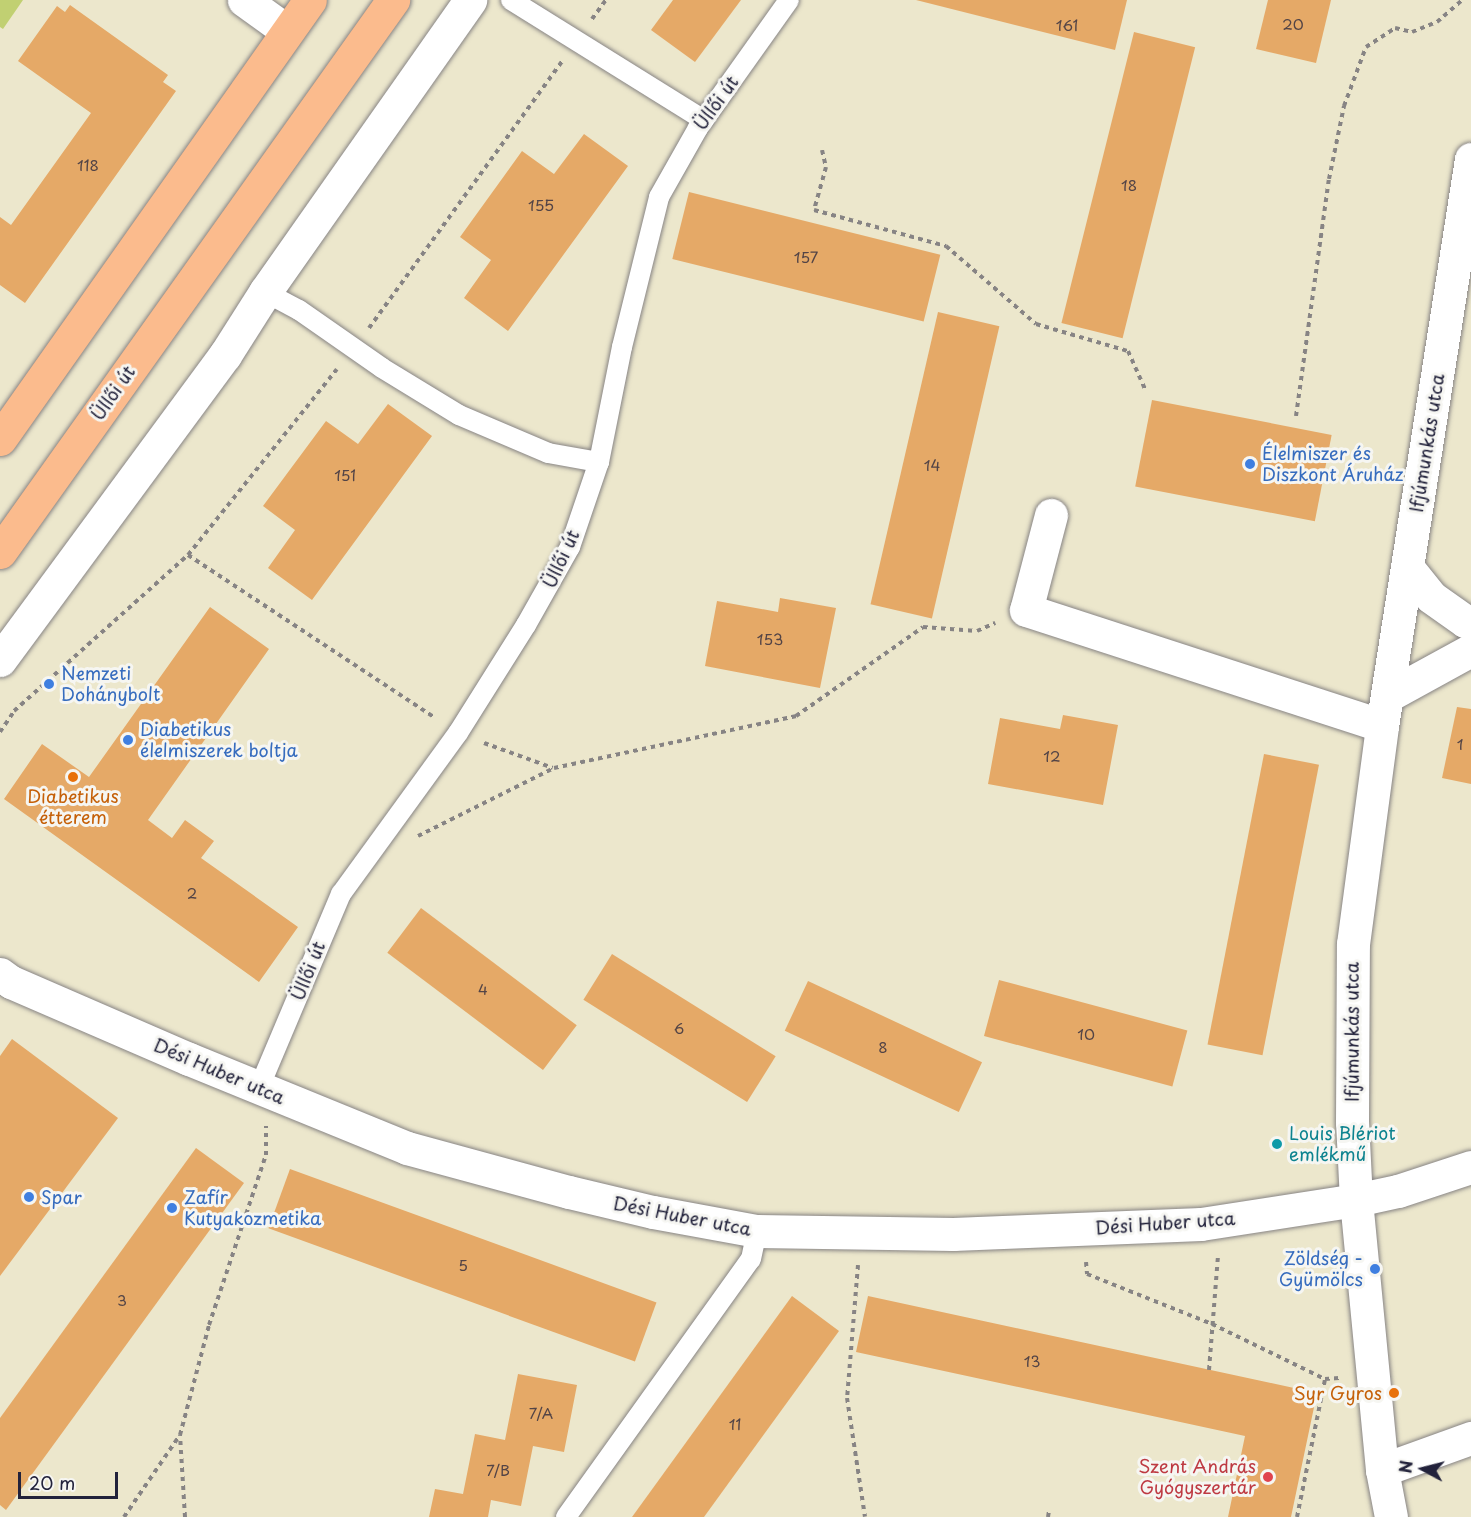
<!DOCTYPE html>
<html>
<head>
<meta charset="utf-8">
<style>
	body { margin:0 }
	#map { position:relative; width:1471px; height:1517px; overflow:hidden; background:#ece7cc; font-family:"Playpen Sans",sans-serif }
	div>[style] { position:absolute }
	.green>* { inset:0; background:#c1d072 }
	.building>* { inset:0; background:#e5a967; transform-origin:0 0 }
	.path>* { height:4px; margin-top:-2px; transform-origin:0; background:repeating-linear-gradient(90deg,#878484 0 4.5px,transparent 0 9px) }
	.roads { filter:drop-shadow(0 0 2px #878484) drop-shadow(0 0 2px #878484) }
	.service>* { height:20px; margin:-10px; padding:0 10px; transform-origin:10px; border-radius:10px; background:#fff }
	.minor>* { height:33px; margin:-16.5px; padding:0 16.5px; transform-origin:16.5px; border-radius:16.5px; background:#fff }
	.primary>* { height:33px; margin:-16.5px; padding:0 16.5px; transform-origin:16.5px; border-radius:16.5px; background:#fbbb8d }
	.dots>* { width:16px; height:16px; translate:-50% -50%; box-sizing:border-box; border:3px solid #f6f6f2; border-radius:50% }
	span { translate:-50% -50%; white-space:nowrap; text-align:center; line-height:1.15; -webkit-text-stroke:6px #f6f6f2; paint-order:stroke }
	.number-label { font-size:15px; color:#534446 }
	.number-label span { -webkit-text-stroke-width:0 }
	.street-label { font-size:18px; color:#22223b }
	.shop-label { font-size:18px; color:#366cbe }
	.left { translate:0 -50%; text-align:left }
	.right { translate:-100% -50%; text-align:right }
	.food-label { font-size:18px; color:#c56008 }
	.culture-label { font-size:18px; color:#0d838f }
	.health-label { font-size:18px; color:#be3a42 }
	.north { position:absolute; left:1393px; top:1439px; width:60px; height:60px; -webkit-text-stroke:4px #f6f6f2; paint-order:stroke; rotate:277deg; font-size:16px; font-weight:700; line-height:24px; text-align:center; color:#22223b }
	.north::after { content:''; display:block; margin:auto; width:21px; height:27px; background:#22223b; clip-path:polygon(50% 0,100% 100%,50% 72%,0 100%) }
	.scale { position:absolute; left:18px; top:1472px; width:100px; height:27px; box-sizing:border-box; border:3px solid #22223b; border-top:0; padding-left:8px; font-size:18px; line-height:21px; white-space:nowrap; color:#22223b; -webkit-text-stroke:4px #f6f6f2; paint-order:stroke }
</style>
</head>
<body>
<div id="map">
	<div class="green">
		<i style="clip-path:polygon(0 0,23px 0,3px 29px,0 27px)"></i>
	</div>
	<div class="building">
		<i style="clip-path:polygon(673px 0,741px 0,695px 62px,651px 30px)"></i>
		<i style="clip-path:polygon(916px 0,1127px 0,1115px 50px)"></i>
		<i style="clip-path:polygon(1268px 0,1331px 0,1316px 63px,1256px 49px)"></i>
		<i style="clip-path:polygon(70px 5px,168px 75px,163px 82px,176px 91px,25px 303px,0 285px,0 217px,11px 225px,91px 113px,18px 61px,57px 6px,65px 12px)"></i>
		<i style="left:1134px;top:32px;width:63px;height:300px;rotate:14deg"></i>
		<i style="clip-path:polygon(584px 134px,628px 166px,508px 331px,464px 298px,491px 260px,460px 237px,522px 151px,554px 174px)"></i>
		<i style="left:689px;top:192px;width:259px;height:69px;rotate:14deg"></i>
		<i style="left:938px;top:312px;width:63px;height:300px;rotate:13deg"></i>
		<i style="left:1152px;top:400px;width:183px;height:88px;rotate:11deg"></i>
		<i style="clip-path:polygon(388px 404px,432px 436px,312px 600px,268px 568px,295px 530px,263px 506px,326px 421px,358px 444px)"></i>
		<i style="clip-path:polygon(780px 598px,836px 608px,820px 688px,705px 666px,717px 601px,778px 612px)"></i>
		<i style="clip-path:polygon(210px 607px,269px 649px,148px 820px,172px 838px,185px 820px,214px 841px,201px 858px,298px 927px,259px 982px,4px 799px,42px 744px,89px 777px)"></i>
		<i style="clip-path:polygon(1457px 707px,1471px 709px,1471px 784px,1442px 778px)"></i>
		<i style="clip-path:polygon(1063px 715px,1118px 725px,1103px 805px,988px 784px,1000px 718px,1060px 729px)"></i>
		<i style="left:1264px;top:754px;width:56px;height:296px;rotate:11deg"></i>
		<i style="left:421px;top:908px;width:195px;height:56px;rotate:37deg"></i>
		<i style="left:612px;top:954px;width:193px;height:54px;rotate:32deg"></i>
		<i style="left:999px;top:980px;width:195px;height:58px;rotate:15deg"></i>
		<i style="left:808px;top:981px;width:192px;height:55px;rotate:25deg"></i>
		<i style="clip-path:polygon(12px 1039px,118px 1118px,0 1276px,0 1056px)"></i>
		<i style="clip-path:polygon(196px 1148px,244px 1183px,6px 1510px,0 1505px,0 1418px)"></i>
		<i style="left:290px;top:1169px;width:390px;height:63px;rotate:20deg"></i>
		<i style="clip-path:polygon(792px 1296px,839px 1331px,704px 1517px,632px 1517px)"></i>
		<i style="clip-path:polygon(868px 1296px,1317px 1393px,1291px 1517px,1228px 1517px,1245px 1436px,856px 1352px)"></i>
		<i style="clip-path:polygon(518px 1374px,577px 1385px,564px 1452px,533px 1446px,521px 1506px,491px 1500px,488px 1517px,429px 1517px,435px 1489px,463px 1494px,475px 1434px,505px 1440px)"></i>
	</div>
	<div class="path">
		<i style="left:592px;top:19px;width:24px;rotate:-54deg"></i>
		<i style="left:822px;top:150px;width:17px;rotate:77deg"></i>
		<i style="left:826px;top:167px;width:45px;rotate:105.6deg"></i>
		<i style="left:814px;top:210px;width:137px;rotate:15.3deg"></i>
		<i style="left:946px;top:246px;width:119px;rotate:40.9deg"></i>
		<i style="left:1036px;top:324px;width:96px;rotate:16.4deg"></i>
		<i style="left:1128px;top:351px;width:42px;rotate:65.9deg"></i>
		<i style="left:369px;top:328px;width:329px;rotate:-54.1deg"></i>
		<i style="left:1296px;top:416px;width:239px;rotate:-82.1deg"></i>
		<i style="left:1329px;top:179px;width:75px;rotate:-78.4deg"></i>
		<i style="left:1344px;top:106px;width:63px;rotate:-69.6deg"></i>
		<i style="left:1366px;top:47px;width:35px;rotate:-33deg"></i>
		<i style="left:1395px;top:28px;width:17px;rotate:13deg"></i>
		<i style="left:1412px;top:32px;width:27px;rotate:-22deg"></i>
		<i style="left:1437px;top:22px;width:33px;rotate:-41deg"></i>
		<i style="left:188px;top:555px;width:296px;rotate:33.4deg"></i>
		<i style="left:0;top:732px;width:25px;rotate:-56deg"></i>
		<i style="left:14px;top:711px;width:234px;rotate:-41.9deg"></i>
		<i style="left:188px;top:555px;width:238px;rotate:-51.3deg"></i>
		<i style="left:484px;top:743px;width:73px;rotate:19.9deg"></i>
		<i style="left:418px;top:836px;width:152px;rotate:-26.6deg"></i>
		<i style="left:554px;top:768px;width:248px;rotate:-12.1deg"></i>
		<i style="left:796px;top:716px;width:155px;rotate:-35deg"></i>
		<i style="left:923px;top:627px;width:54px;rotate:4.2deg"></i>
		<i style="left:977px;top:631px;width:20px;rotate:-24deg"></i>
		<i style="left:1086px;top:1262px;width:12px;rotate:85deg"></i>
		<i style="left:1087px;top:1274px;width:135px;rotate:21.8deg"></i>
		<i style="left:1212px;top:1324px;width:126px;rotate:26deg"></i>
		<i style="left:858px;top:1265px;width:133px;rotate:94.7deg"></i>
		<i style="left:847px;top:1398px;width:120px;rotate:81.4deg"></i>
		<i style="left:1209px;top:1370px;width:115px;rotate:-85.5deg"></i>
		<i style="left:124px;top:1517px;width:99px;rotate:-55.7deg"></i>
		<i style="left:185px;top:1517px;width:82px;rotate:-93.5deg"></i>
		<i style="left:180px;top:1435px;width:114px;rotate:-75.2deg"></i>
		<i style="left:209px;top:1325px;width:179px;rotate:-71.5deg"></i>
		<i style="left:266px;top:1155px;width:29px;rotate:-90deg"></i>
		<i style="left:1048px;top:1517px;width:6px;rotate:-81deg"></i>
		<i style="left:1297px;top:1517px;width:141px;rotate:-78.5deg"></i>
		<i style="left:1325px;top:1379px;width:14px;rotate:-4deg"></i>
	</div>
	<div class="roads">
		<div class="service">
			<i style="left:511px;top:0;width:227px;rotate:31.9deg"></i>
			<i style="left:265px;top:292px;width:38px;rotate:28deg"></i>
			<i style="left:299px;top:310px;width:101px;rotate:34.9deg"></i>
			<i style="left:382px;top:368px;width:90px;rotate:31.4deg"></i>
			<i style="left:459px;top:415px;width:97px;rotate:23.1deg"></i>
			<i style="left:548px;top:453px;width:52px;rotate:10deg"></i>
			<i style="left:259px;top:1088px;width:211px;rotate:-67.1deg"></i>
			<i style="left:341px;top:894px;width:199px;rotate:-54deg"></i>
			<i style="left:458px;top:733px;width:128px;rotate:-57.8deg"></i>
			<i style="left:526px;top:625px;width:90px;rotate:-60.6deg"></i>
			<i style="left:570px;top:547px;width:90px;rotate:-71.2deg"></i>
			<i style="left:599px;top:462px;width:117px;rotate:-78.7deg"></i>
			<i style="left:622px;top:347px;width:154px;rotate:-76.1deg"></i>
			<i style="left:659px;top:197px;width:79px;rotate:-60.5deg"></i>
			<i style="left:698px;top:128px;width:157px;rotate:-54.6deg"></i>
			<i style="left:566px;top:1517px;width:317px;rotate:-54.4deg"></i>
			<i style="left:751px;top:1259px;width:29px;rotate:-78deg"></i>
		</div>
		<div class="minor">
			<i style="left:244px;top:0;width:53px;rotate:35.8deg"></i>
			<i style="left:1051px;top:515px;width:98px;rotate:104.7deg"></i>
			<i style="left:1026px;top:610px;width:374px;rotate:18deg"></i>
			<i style="left:1407px;top:567px;width:38px;rotate:51deg"></i>
			<i style="left:1431px;top:597px;width:42px;rotate:35.2deg"></i>
			<i style="left:1465px;top:621px;width:6px;rotate:9deg"></i>
			<i style="left:0;top:660px;width:379px;rotate:-53.6deg"></i>
			<i style="left:225px;top:355px;width:75px;rotate:-57.6deg"></i>
			<i style="left:265px;top:292px;width:357px;rotate:-54.9deg"></i>
			<i style="left:1387px;top:696px;width:96px;rotate:-28.7deg"></i>
			<i style="left:0;top:974px;width:14px;rotate:36deg"></i>
			<i style="left:11px;top:982px;width:194px;rotate:23.4deg"></i>
			<i style="left:189px;top:1059px;width:235px;rotate:22.2deg"></i>
			<i style="left:407px;top:1148px;width:168px;rotate:15.2deg"></i>
			<i style="left:569px;top:1192px;width:86px;rotate:13.4deg"></i>
			<i style="left:653px;top:1212px;width:106px;rotate:10.4deg"></i>
			<i style="left:757px;top:1231px;width:196px;rotate:0.9deg"></i>
			<i style="left:953px;top:1234px;width:248px;rotate:-2.3deg"></i>
			<i style="left:1201px;top:1224px;width:157px;rotate:-8.8deg"></i>
			<i style="left:1356px;top:1200px;width:43px;rotate:-12.1deg"></i>
			<i style="left:1398px;top:1191px;width:77px;rotate:-18.2deg"></i>
			<i style="left:1382px;top:1470px;width:95px;rotate:-19.8deg"></i>
			<i style="left:1391px;top:1517px;width:48px;rotate:-100.8deg"></i>
			<i style="left:1382px;top:1470px;width:271px;rotate:-95.5deg"></i>
			<i style="left:1356px;top:1200px;width:78px;rotate:-92.9deg"></i>
			<i style="left:1352px;top:1122px;width:178px;rotate:-89.7deg"></i>
			<i style="left:1353px;top:944px;width:220px;rotate:-82.4deg"></i>
			<i style="left:1382px;top:726px;width:574px;rotate:-81.08deg"></i>
		</div>
		<div class="primary">
			<i style="left:0;top:439px;width:537px;rotate:-54.77deg"></i>
			<i style="left:0;top:552px;width:678px;rotate:-54.55deg"></i>
		</div>
	</div>
	<div class="dots">
		<i style="left:1250px;top:464px;background:#3f7fe0"></i>
		<i style="left:49px;top:684px;background:#3f7fe0"></i>
		<i style="left:128px;top:740px;background:#3f7fe0"></i>
		<i style="left:73px;top:777px;background:#e8710a"></i>
		<i style="left:1277px;top:1144px;background:#0f9aa8"></i>
		<i style="left:29px;top:1197px;background:#3f7fe0"></i>
		<i style="left:172px;top:1208px;background:#3f7fe0"></i>
		<i style="left:1375px;top:1269px;background:#3f7fe0"></i>
		<i style="left:1394px;top:1393px;background:#e8710a"></i>
		<i style="left:1268px;top:1477px;background:#e0444e"></i>
	</div>
	<div class="number-label">
		<span style="left:1293px;top:24px">20</span>
		<span style="left:1067px;top:25px">161</span>
		<span style="left:88px;top:165px">118</span>
		<span style="left:1129px;top:185px">18</span>
		<span style="left:541px;top:205px">155</span>
		<span style="left:806px;top:257px">157</span>
		<span style="left:932px;top:465px">14</span>
		<span style="left:345px;top:475px">151</span>
		<span style="left:770px;top:639px">153</span>
		<span style="left:1460px;top:744px">1</span>
		<span style="left:1052px;top:756px">12</span>
		<span style="left:192px;top:893px">2</span>
		<span style="left:483px;top:989px">4</span>
		<span style="left:679px;top:1028px">6</span>
		<span style="left:1086px;top:1034px">10</span>
		<span style="left:883px;top:1047px">8</span>
		<span style="left:463px;top:1265px">5</span>
		<span style="left:122px;top:1300px">3</span>
		<span style="left:1032px;top:1361px">13</span>
		<span style="left:541px;top:1413px">7/A</span>
		<span style="left:735px;top:1424px">11</span>
		<span style="left:498px;top:1470px">7/B</span>
	</div>
	<div class="street-label">
		<span style="left:716px;top:103px;rotate:-54deg">Üllői út</span>
		<span style="left:113px;top:393px;rotate:-55deg">Üllői út</span>
		<span style="left:1427px;top:443px;rotate:-81deg">Ifjúmunkás utca</span>
		<span style="left:561px;top:559px;rotate:-65deg">Üllői út</span>
		<span style="left:308px;top:971px;rotate:-68deg">Üllői út</span>
		<span style="left:1352px;top:1032px;rotate:-90deg">Ifjúmunkás utca</span>
		<span style="left:219px;top:1071px;rotate:23deg">Dési Huber utca</span>
		<span style="left:682px;top:1216px;rotate:11deg">Dési Huber utca</span>
		<span style="left:1165px;top:1223px;rotate:-4deg">Dési Huber utca</span>
	</div>
	<div class="shop-label">
		<span class="left" style="left:1262px;top:464px">Élelmiszer és<br>Diszkont Áruház</span>
		<span class="left" style="left:61px;top:684px">Nemzeti<br>Dohánybolt</span>
		<span class="left" style="left:140px;top:740px">Diabetikus<br>élelmiszerek boltja</span>
		<span class="left" style="left:41px;top:1197px">Spar</span>
		<span class="left" style="left:184px;top:1208px">Zafír<br>Kutyakozmetika</span>
		<span class="right" style="left:1363px;top:1269px">Zöldség -<br>Gyümölcs</span>
	</div>
	<div class="food-label">
		<span style="left:73px;top:807px">Diabetikus<br>étterem</span>
		<span class="right" style="left:1382px;top:1393px">Syr Gyros</span>
	</div>
	<div class="culture-label">
		<span class="left" style="left:1289px;top:1144px">Louis Blériot<br>emlékmű</span>
	</div>
	<div class="health-label">
		<span class="right" style="left:1256px;top:1477px">Szent András<br>Gyógyszertár</span>
	</div>
	<div class="north">N</div>
	<div class="scale">20 m</div>
</div>
</body>
</html>
